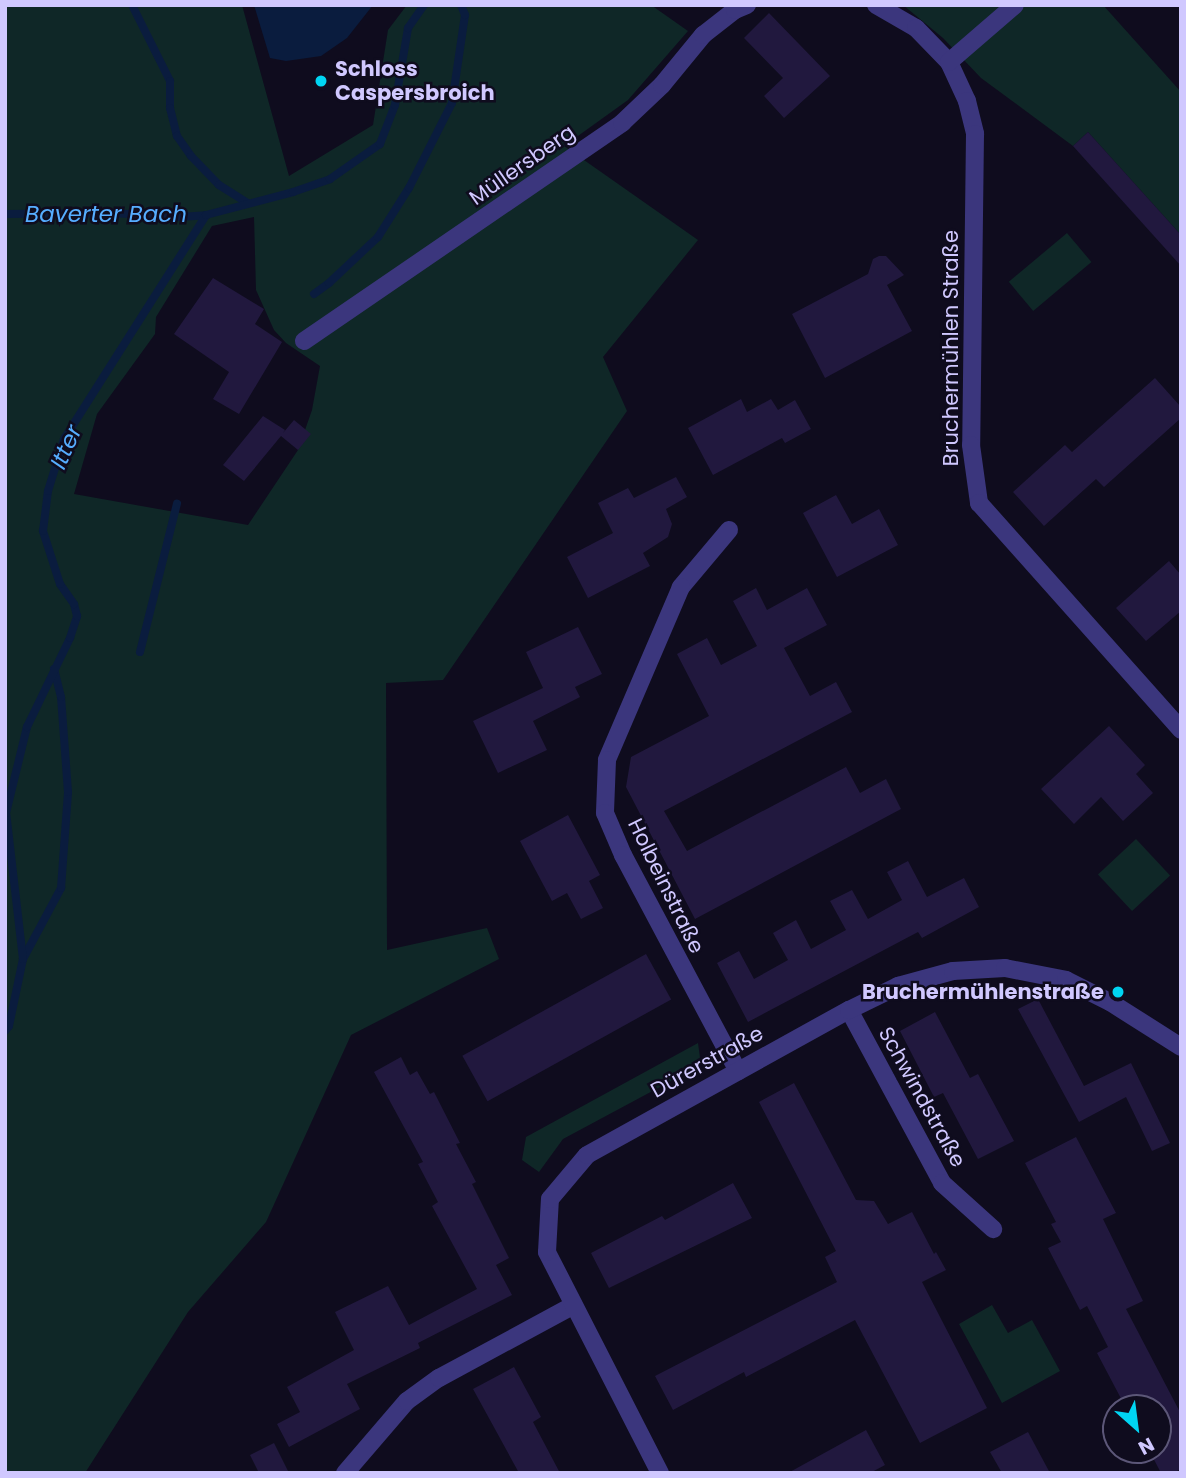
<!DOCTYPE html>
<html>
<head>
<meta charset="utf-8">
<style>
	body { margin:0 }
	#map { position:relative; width:1186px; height:1478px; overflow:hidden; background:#0f0c1e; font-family:Poppins,sans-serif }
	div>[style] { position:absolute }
	.green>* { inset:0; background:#0f2727; transform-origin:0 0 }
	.water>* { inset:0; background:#0a1c3e }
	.stream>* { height:8px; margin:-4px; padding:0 4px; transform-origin:4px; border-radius:4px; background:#0a1c3e }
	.building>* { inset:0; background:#21183e; transform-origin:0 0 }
	.minor>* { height:18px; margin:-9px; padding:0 9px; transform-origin:9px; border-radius:9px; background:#3b367d }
	.dots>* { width:19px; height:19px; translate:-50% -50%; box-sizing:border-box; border:4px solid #0f0c1e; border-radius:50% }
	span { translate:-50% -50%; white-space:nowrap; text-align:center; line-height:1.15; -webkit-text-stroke:5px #0f0c1e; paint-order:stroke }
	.poi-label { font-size:21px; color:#d0c8ff; font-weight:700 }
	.left { translate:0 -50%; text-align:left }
	.right { translate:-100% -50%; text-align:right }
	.street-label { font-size:21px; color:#d0c8ff }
	.water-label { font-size:23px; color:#56adff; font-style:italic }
	.frame { position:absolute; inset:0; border:7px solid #d0c8ff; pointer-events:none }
	.north { position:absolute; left:1102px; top:1394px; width:70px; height:70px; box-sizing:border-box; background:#0f0c1e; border:2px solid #5c5778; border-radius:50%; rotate:152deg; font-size:19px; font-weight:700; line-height:28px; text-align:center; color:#d0c8ff }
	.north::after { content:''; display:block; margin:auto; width:24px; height:32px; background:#00d5f3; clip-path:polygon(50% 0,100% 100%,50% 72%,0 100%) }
</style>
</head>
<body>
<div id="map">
	<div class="green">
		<i style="clip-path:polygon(evenodd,5px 5px,242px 5px,289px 176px,373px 125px,388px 30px,407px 5px,651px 5px,688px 31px,628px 100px,564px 146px,698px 240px,603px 357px,627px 411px,443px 680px,386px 683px,387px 950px,487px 928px,499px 959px,351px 1035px,266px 1222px,188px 1312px,85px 1473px,5px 1473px,5px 5px,254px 217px,256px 290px,274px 330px,286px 343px,320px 366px,312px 410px,298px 450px,248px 525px,74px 494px,97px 414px,155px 334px,156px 317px,212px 226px,254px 217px)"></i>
		<i style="clip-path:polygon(903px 5px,1103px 5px,1181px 92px,1181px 235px,1088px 132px,1073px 146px,981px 78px,943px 38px)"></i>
		<i style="left:1067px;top:233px;width:38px;height:76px;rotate:50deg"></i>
		<i style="left:1136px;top:839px;width:50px;height:52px;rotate:47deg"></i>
		<i style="clip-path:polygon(698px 1043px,701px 1065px,563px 1139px,539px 1172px,522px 1160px,526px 1137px)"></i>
		<i style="clip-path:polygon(992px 1305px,1008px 1333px,1032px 1320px,1060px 1371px,1002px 1403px,959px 1324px)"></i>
	</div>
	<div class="water">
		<i style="clip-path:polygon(254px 5px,373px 5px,347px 38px,321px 56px,286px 61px,270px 58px)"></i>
	</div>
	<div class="stream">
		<i style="left:132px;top:5px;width:85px;rotate:63.4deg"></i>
		<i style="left:170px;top:81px;width:27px;rotate:90deg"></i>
		<i style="left:170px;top:108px;width:29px;rotate:76deg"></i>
		<i style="left:177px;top:136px;width:24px;rotate:55deg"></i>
		<i style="left:191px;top:156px;width:40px;rotate:46deg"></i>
		<i style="left:219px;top:185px;width:34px;rotate:32deg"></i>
		<i style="left:5px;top:214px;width:107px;rotate:-0.5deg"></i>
		<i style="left:112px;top:213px;width:68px;rotate:3.4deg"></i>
		<i style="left:180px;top:217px;width:26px;rotate:-4deg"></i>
		<i style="left:314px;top:294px;width:19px;rotate:-36deg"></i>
		<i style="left:329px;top:283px;width:67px;rotate:-43.2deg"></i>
		<i style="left:378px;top:237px;width:58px;rotate:-57.7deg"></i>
		<i style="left:409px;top:188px;width:95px;rotate:-63.2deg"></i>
		<i style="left:452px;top:103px;width:89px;rotate:-81.6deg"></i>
		<i style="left:465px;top:15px;width:11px;rotate:-112deg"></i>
		<i style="left:140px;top:652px;width:153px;rotate:-76deg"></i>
		<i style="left:23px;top:959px;width:81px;rotate:-61.8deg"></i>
		<i style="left:61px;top:888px;width:96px;rotate:-85.8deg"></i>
		<i style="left:68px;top:792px;width:95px;rotate:-94.2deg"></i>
		<i style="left:61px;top:697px;width:29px;rotate:-104deg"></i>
		<i style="left:5px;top:1031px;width:6px;rotate:-51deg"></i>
		<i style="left:9px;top:1026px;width:68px;rotate:-78.2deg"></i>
		<i style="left:23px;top:959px;width:147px;rotate:-96.6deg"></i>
		<i style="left:6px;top:813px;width:89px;rotate:-76.3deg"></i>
		<i style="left:27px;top:727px;width:99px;rotate:-64.2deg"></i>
		<i style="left:70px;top:638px;width:23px;rotate:-72deg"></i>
		<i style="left:77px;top:616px;width:12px;rotate:-104deg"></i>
		<i style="left:74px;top:604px;width:24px;rotate:-125deg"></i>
		<i style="left:60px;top:584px;width:56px;rotate:-107.8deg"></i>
		<i style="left:43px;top:531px;width:40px;rotate:-82.9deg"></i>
		<i style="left:48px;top:491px;width:54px;rotate:-72.9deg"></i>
		<i style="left:64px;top:439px;width:265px;rotate:-57.6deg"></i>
		<i style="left:206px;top:215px;width:90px;rotate:-14.8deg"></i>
		<i style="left:293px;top:192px;width:39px;rotate:-19deg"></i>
		<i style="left:330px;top:179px;width:61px;rotate:-35deg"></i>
		<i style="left:380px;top:144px;width:42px;rotate:-69deg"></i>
		<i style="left:395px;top:105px;width:78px;rotate:-80.4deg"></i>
		<i style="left:408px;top:28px;width:28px;rotate:-55deg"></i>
	</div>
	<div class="building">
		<i style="clip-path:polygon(769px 13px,830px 76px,784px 118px,764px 96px,783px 78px,744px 38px)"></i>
		<i style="clip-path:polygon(1088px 132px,1181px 235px,1181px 266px,1073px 146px)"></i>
		<i style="clip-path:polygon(879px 256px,886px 256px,904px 275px,887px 285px,912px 331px,825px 378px,792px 314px,868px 274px,873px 259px)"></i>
		<i style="clip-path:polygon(213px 278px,264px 309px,255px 324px,282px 342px,239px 414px,213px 399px,229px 372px,174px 334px)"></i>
		<i style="clip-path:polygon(1155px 378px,1181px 407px,1181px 418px,1104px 487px,1096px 479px,1044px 526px,1013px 492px,1065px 445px,1072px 452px)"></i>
		<i style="clip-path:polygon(741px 399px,747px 412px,771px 399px,778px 410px,795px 400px,811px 429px,785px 443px,782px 438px,713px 475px,688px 428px)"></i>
		<i style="clip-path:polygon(263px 416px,285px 430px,283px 433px,294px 420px,311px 434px,298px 450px,281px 436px,244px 481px,223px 465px)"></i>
		<i style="clip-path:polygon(676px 477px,687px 497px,666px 509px,672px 524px,668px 537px,643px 553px,650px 566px,588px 598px,567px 557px,613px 533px,598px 503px,628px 488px,634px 498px)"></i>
		<i style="clip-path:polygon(836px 495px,852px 524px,879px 509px,898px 545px,837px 577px,803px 513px)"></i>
		<i style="clip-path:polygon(1169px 561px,1181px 575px,1181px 611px,1146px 641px,1116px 608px)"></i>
		<i style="clip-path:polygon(756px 588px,767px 610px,807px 588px,827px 625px,784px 648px,810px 696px,836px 682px,852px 712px,664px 811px,687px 851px,846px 767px,860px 793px,886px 779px,901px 809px,695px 919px,626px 787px,631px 757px,709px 716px,677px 654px,707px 638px,721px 665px,757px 646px,733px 601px)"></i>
		<i style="clip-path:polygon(578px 627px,602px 674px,575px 687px,580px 697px,533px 721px,547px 750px,498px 773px,473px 721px,543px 688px,526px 652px)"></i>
		<i style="clip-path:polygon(1109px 726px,1145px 765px,1136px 774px,1153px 793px,1123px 821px,1101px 797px,1074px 824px,1041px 789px)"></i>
		<i style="clip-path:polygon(568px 815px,600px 875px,589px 881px,603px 908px,581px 919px,567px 893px,552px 901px,520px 841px)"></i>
		<i style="clip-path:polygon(908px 861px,927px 897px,964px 878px,979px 907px,922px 938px,918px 932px,748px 1022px,717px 963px,739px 951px,754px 979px,788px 960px,773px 933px,796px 920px,811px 949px,846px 930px,830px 901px,852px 890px,868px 919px,902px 900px,887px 872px)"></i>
		<i style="left:646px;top:954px;width:52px;height:210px;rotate:61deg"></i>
		<i style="clip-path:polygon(1038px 999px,1084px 1086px,1131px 1063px,1170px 1143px,1152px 1151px,1126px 1097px,1079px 1122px,1018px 1009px)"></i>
		<i style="clip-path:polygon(935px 1012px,970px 1078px,978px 1074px,1014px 1141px,978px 1159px,943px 1093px,934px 1097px,900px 1031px)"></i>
		<i style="clip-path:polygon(401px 1057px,410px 1075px,417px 1071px,430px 1094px,434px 1092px,460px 1143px,456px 1144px,476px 1182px,472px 1184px,509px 1258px,496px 1265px,512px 1295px,418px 1343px,420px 1348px,347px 1384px,360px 1409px,289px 1447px,277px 1424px,300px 1412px,287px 1387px,354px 1350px,335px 1312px,388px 1286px,409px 1325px,477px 1289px,432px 1206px,438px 1202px,418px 1164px,423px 1162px,374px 1072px)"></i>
		<i style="clip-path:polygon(794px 1083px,856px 1200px,874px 1201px,888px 1224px,912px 1212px,934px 1254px,936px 1252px,946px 1270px,922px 1282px,987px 1408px,920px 1443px,855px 1320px,746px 1377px,744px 1372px,673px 1410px,655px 1376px,837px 1282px,825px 1257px,836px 1251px,759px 1102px)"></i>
		<i style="clip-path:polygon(1076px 1137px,1116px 1213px,1103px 1219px,1143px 1301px,1126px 1309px,1181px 1414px,1181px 1469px,1173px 1473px,1161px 1473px,1149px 1450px,1158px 1450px,1158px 1408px,1126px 1408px,1097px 1353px,1108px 1347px,1087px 1306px,1080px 1310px,1048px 1248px,1061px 1242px,1051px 1224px,1056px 1222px,1025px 1163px)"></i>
		<i style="clip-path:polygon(733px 1183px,752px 1218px,609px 1288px,591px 1253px,662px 1216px,665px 1220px)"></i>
		<i style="clip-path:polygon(514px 1367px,541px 1417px,533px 1422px,560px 1473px,519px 1473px,473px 1389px)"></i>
		<i style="clip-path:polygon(866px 1430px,885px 1465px,870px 1473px,788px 1473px)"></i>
		<i style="clip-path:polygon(1028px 1432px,1050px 1473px,1002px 1473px,990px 1452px)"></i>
		<i style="clip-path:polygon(274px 1443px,289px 1473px,259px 1473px,250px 1455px)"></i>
	</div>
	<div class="minor">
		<i style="left:876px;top:5px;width:46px;rotate:29.9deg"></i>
		<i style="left:916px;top:28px;width:47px;rotate:45.9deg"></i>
		<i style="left:949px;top:62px;width:43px;rotate:65.2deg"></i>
		<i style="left:967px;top:101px;width:34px;rotate:76deg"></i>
		<i style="left:975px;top:134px;width:311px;rotate:90.7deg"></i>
		<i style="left:971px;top:445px;width:59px;rotate:82.1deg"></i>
		<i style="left:979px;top:503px;width:304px;rotate:48.3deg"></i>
		<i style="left:949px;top:62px;width:87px;rotate:-40.8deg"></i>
		<i style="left:304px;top:341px;width:386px;rotate:-34.4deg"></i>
		<i style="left:622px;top:123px;width:55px;rotate:-43.5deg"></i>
		<i style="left:662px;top:85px;width:65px;rotate:-50.6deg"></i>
		<i style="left:703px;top:35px;width:41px;rotate:-38deg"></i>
		<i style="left:735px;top:10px;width:13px;rotate:-23deg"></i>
		<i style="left:729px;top:530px;width:75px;rotate:130.1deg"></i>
		<i style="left:681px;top:587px;width:188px;rotate:113.2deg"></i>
		<i style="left:607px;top:760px;width:53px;rotate:92.2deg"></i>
		<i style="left:605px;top:813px;width:46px;rotate:66.8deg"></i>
		<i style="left:623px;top:855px;width:245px;rotate:62deg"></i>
		<i style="left:849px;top:1010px;width:196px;rotate:61.7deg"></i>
		<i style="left:942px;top:1183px;width:69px;rotate:42deg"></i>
		<i style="left:345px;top:1473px;width:95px;rotate:-49.3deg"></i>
		<i style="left:407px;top:1401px;width:39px;rotate:-36deg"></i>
		<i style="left:439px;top:1378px;width:153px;rotate:-28.4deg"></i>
		<i style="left:660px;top:1473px;width:248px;rotate:-117.1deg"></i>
		<i style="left:547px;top:1252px;width:53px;rotate:-86.8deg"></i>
		<i style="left:550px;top:1199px;width:57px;rotate:-49.9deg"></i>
		<i style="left:587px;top:1155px;width:299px;rotate:-29deg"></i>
		<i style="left:849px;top:1010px;width:55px;rotate:-26.1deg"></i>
		<i style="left:898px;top:986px;width:57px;rotate:-15.3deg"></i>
		<i style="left:953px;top:971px;width:52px;rotate:-3.3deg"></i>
		<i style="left:1005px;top:968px;width:62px;rotate:11.1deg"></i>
		<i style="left:1066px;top:980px;width:49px;rotate:26.6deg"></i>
		<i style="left:1110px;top:1002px;width:84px;rotate:32.4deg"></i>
	</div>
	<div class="dots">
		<i style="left:321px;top:81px;background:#00d5f3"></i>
		<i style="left:1118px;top:992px;background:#00d5f3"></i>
	</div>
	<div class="poi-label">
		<span class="left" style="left:335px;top:81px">Schloss<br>Caspersbroich</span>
		<span class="right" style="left:1104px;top:992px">Bruchermühlenstraße</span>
	</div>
	<div class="street-label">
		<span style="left:522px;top:165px;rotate:-35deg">Müllersberg</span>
		<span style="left:951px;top:348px;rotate:-90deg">Bruchermühlen Straße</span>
		<span style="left:666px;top:886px;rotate:64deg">Holbeinstraße</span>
		<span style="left:707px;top:1062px;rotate:-29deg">Dürerstraße</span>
		<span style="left:922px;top:1097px;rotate:61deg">Schwindstraße</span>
	</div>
	<div class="water-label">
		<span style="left:106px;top:214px">Baverter Bach</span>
		<span style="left:66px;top:447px;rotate:-66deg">Itter</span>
	</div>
	<div class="frame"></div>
	<div class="north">N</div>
</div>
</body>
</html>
